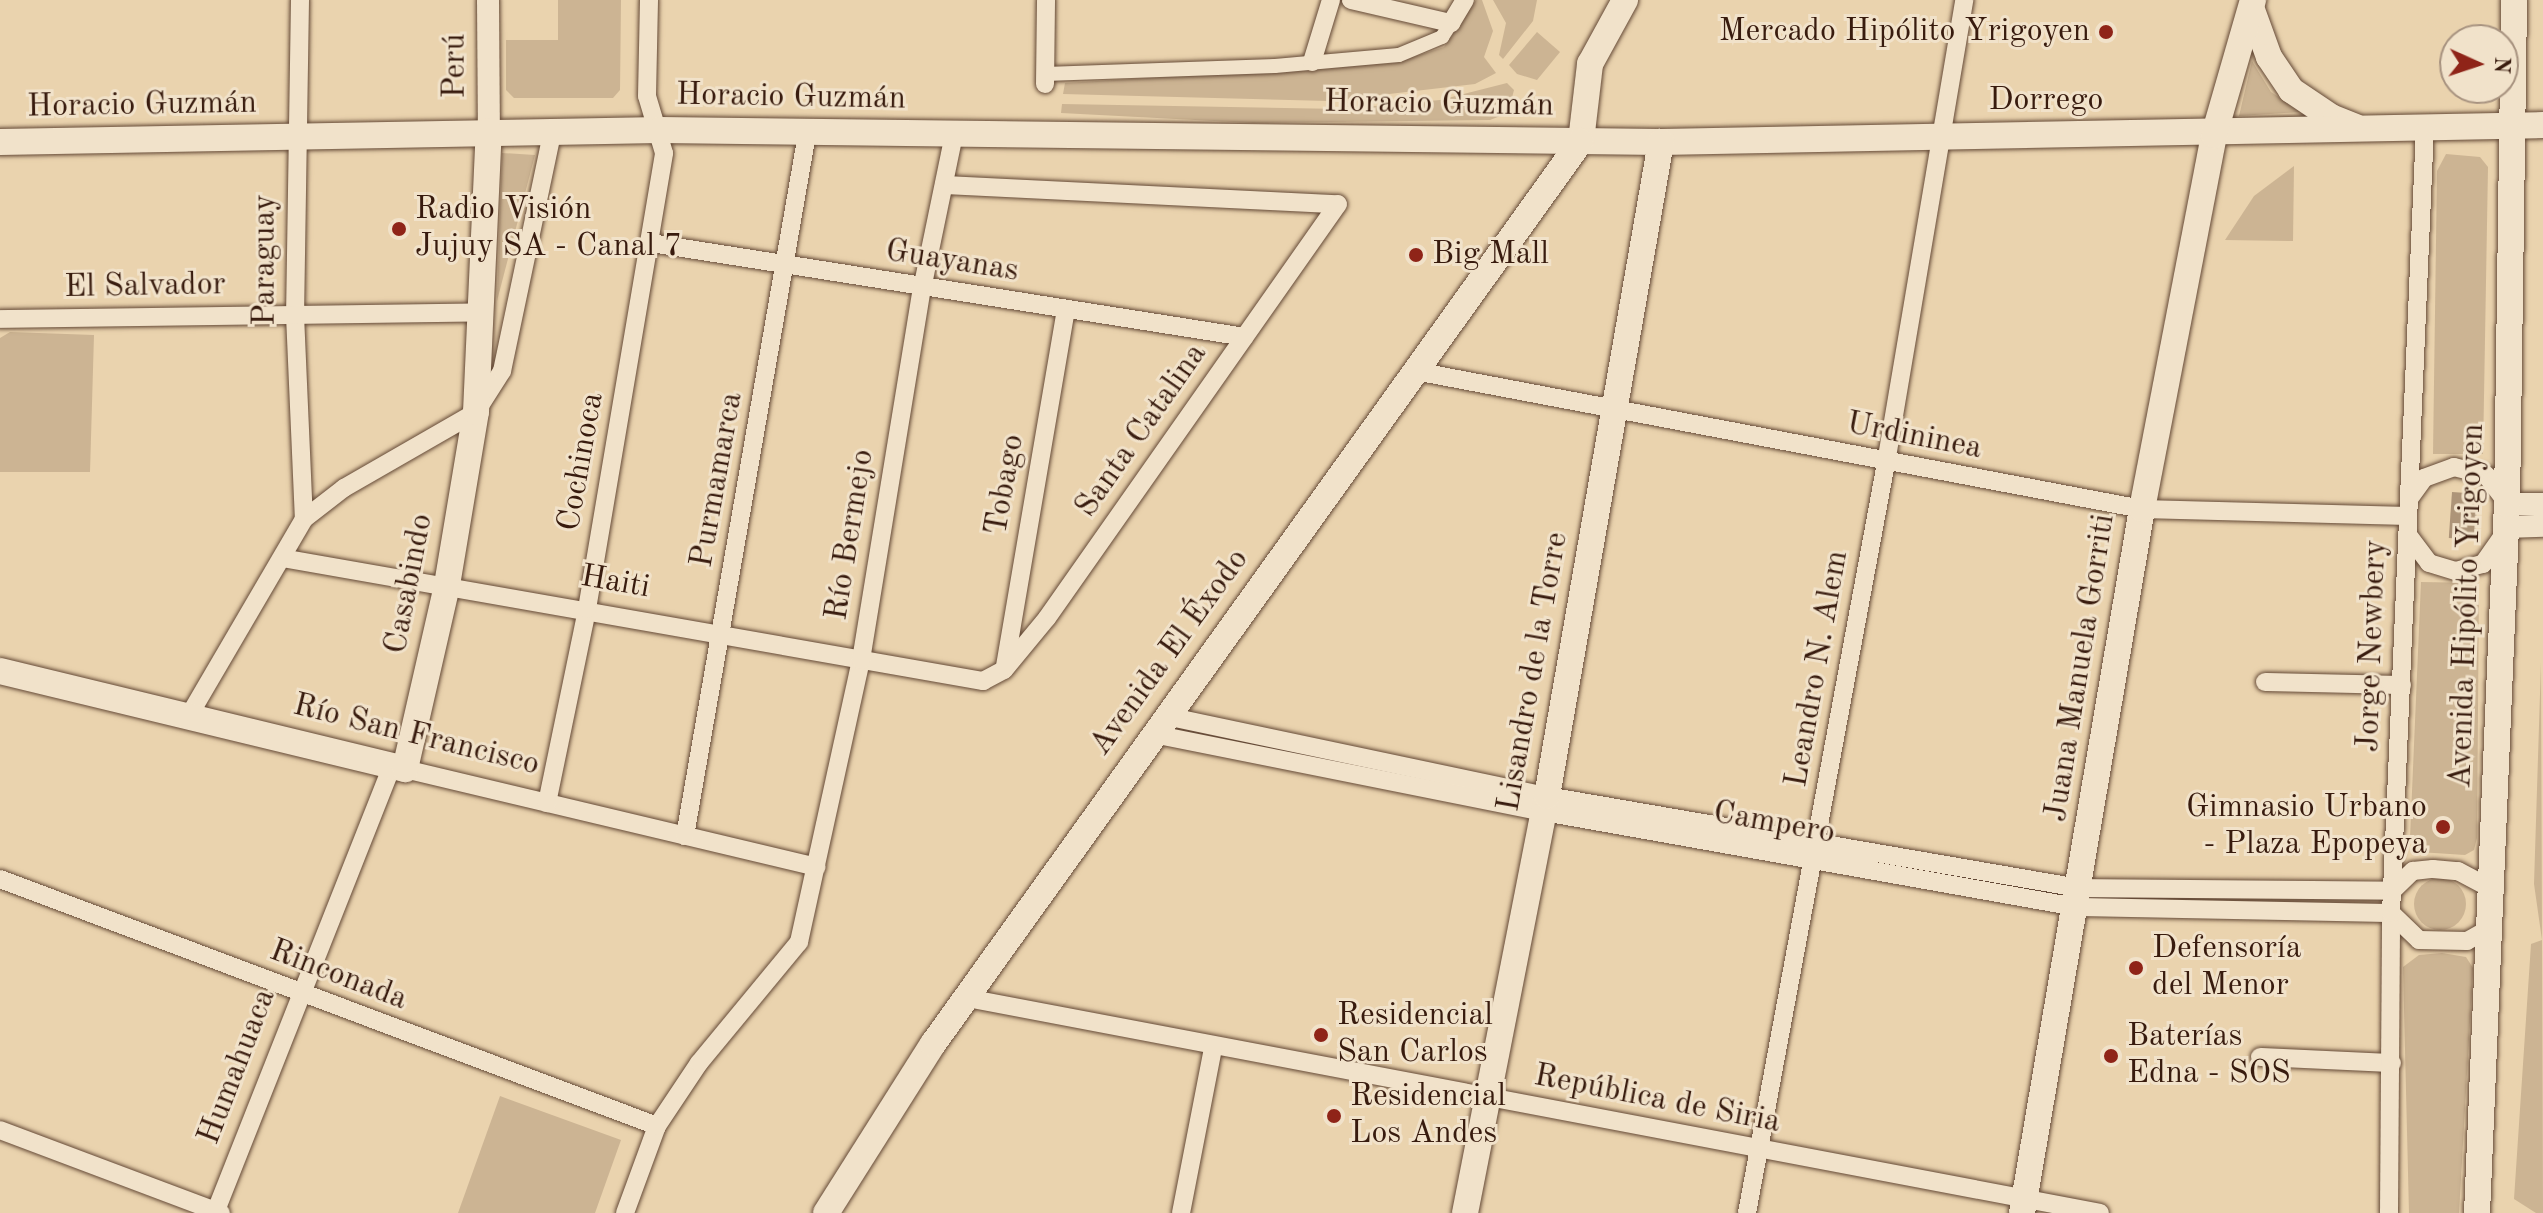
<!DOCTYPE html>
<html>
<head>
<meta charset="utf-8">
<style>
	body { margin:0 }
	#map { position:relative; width:2543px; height:1213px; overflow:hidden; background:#ead3ae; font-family:"Old Standard TT",serif }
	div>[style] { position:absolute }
	.green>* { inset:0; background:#ccb493 }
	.round { border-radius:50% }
	.water>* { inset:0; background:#ad9478; transform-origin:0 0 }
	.roads { filter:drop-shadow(0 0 2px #644936) drop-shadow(0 0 2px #644936) }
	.pedestrian>* { height:14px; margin:-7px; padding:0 7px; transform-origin:7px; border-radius:7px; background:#f1e2ca }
	.minor>* { height:18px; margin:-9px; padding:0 9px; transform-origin:9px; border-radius:9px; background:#f1e2ca }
	.tertiary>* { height:22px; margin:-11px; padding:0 11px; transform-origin:11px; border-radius:11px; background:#f1e2ca }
	.secondary>* { height:26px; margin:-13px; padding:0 13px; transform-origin:13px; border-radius:13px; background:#f1e2ca }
	.dots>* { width:22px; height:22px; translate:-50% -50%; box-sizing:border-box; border:4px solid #f1e2ca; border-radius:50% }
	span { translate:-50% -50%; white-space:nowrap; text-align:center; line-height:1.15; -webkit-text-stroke:6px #f1e2ca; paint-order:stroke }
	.poi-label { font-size:32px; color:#381b0e }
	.right { translate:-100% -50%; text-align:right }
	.left { translate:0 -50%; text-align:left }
	.street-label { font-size:32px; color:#381b0e }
	.north { position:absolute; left:2439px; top:24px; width:80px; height:80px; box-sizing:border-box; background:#f1e2ca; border:2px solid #a7927f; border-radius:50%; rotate:93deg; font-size:22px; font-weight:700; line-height:32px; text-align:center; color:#381b0e }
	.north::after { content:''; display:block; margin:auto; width:28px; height:36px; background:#8f2418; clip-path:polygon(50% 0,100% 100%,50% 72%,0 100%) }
</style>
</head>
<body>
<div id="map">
	<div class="green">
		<i style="clip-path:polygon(558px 0,621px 0,620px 90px,613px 98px,514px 98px,506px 90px,506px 40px,558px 40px)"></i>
		<i style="clip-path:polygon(1476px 0,1482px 0,1493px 31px,1484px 57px,1496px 73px,1475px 84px,1329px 101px,1063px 94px,1065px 83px,1395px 63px,1444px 47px)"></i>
		<i style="clip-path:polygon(1493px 0,1537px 0,1533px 21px,1503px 59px,1499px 55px,1506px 23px)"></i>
		<i style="clip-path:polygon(1537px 32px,1560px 52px,1537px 80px,1517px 74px,1509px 65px)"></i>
		<i style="clip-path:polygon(2252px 61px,2271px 92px,2301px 112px,2239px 116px)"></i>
		<i style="clip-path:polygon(1507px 83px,1514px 90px,1508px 113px,1490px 120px,1253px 123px,1061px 113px,1062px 104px,1343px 109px,1440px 100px)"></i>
		<i style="clip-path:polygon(502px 153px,535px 155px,497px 301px)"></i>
		<i style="clip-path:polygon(2446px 154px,2480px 157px,2488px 167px,2483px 454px,2433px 454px,2437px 171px)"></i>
		<i style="clip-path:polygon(2294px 166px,2293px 241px,2225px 240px,2254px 196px)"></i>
		<i style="clip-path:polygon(10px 332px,94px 335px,90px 472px,0 472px,0 338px)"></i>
		<i style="clip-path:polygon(2421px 582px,2479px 583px,2477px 838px,2474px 850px,2465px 855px,2419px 852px,2410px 838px)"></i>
		<i style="clip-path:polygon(2541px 662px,2543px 1213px,2536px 1213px,2514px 1199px,2531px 944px,2542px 940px,2534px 884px)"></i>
		<i class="round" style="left:2414px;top:878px;width:52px;height:52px"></i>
		<i style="clip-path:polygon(2442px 953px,2466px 957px,2473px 968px,2459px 1213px,2409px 1213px,2403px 967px,2419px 955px)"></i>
		<i style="clip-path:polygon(500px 1096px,621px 1140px,595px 1213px,458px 1213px)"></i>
	</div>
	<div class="water">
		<i style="left:2452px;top:492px;width:26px;height:46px;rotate:4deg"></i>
	</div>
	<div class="roads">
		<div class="pedestrian">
			<i style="left:1045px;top:74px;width:230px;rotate:-2deg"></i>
			<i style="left:1275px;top:66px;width:124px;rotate:-5.1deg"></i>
			<i style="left:1399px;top:55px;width:47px;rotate:-22.7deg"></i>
			<i style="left:1442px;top:37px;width:17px;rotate:-57deg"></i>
		</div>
		<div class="minor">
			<i style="left:300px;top:0;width:315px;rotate:90.9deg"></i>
			<i style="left:295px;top:315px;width:204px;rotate:87.5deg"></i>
			<i style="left:1351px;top:0;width:103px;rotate:13deg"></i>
			<i style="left:1451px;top:23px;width:27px;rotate:-59deg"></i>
			<i style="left:1312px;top:62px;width:65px;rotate:-73deg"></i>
			<i style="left:1045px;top:84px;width:84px;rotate:-89.3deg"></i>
			<i style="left:944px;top:185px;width:394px;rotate:2.8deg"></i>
			<i style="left:651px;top:243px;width:601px;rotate:8.99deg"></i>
			<i style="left:0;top:319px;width:483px;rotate:-0.8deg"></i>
			<i style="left:1415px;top:371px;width:740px;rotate:10.75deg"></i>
			<i style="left:2142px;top:509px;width:266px;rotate:1.5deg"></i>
			<i style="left:2409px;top:499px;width:26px;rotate:-54deg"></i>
			<i style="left:2424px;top:478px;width:32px;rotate:-20deg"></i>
			<i style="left:2454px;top:467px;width:33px;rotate:14deg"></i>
			<i style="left:2486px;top:475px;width:34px;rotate:53deg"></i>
			<i style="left:2408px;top:535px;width:35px;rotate:53deg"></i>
			<i style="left:2429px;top:563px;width:28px;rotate:17deg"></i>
			<i style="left:2456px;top:571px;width:28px;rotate:-15deg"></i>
			<i style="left:2483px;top:564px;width:33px;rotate:-55deg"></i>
			<i style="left:282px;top:558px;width:712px;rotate:9.95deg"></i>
			<i style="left:983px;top:681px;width:24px;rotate:-28deg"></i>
			<i style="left:1004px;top:670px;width:67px;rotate:-50.4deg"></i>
			<i style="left:1047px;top:618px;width:506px;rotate:-54.9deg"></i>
			<i style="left:1005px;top:666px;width:361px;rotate:-80.3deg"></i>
			<i style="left:2265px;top:682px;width:137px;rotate:1.3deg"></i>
			<i style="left:190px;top:714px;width:226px;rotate:-59.7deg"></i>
			<i style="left:304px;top:519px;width:51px;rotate:-37.8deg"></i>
			<i style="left:344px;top:488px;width:152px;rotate:-29.9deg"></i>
			<i style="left:476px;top:412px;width:49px;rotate:-57.6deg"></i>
			<i style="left:502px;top:371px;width:246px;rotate:-78.1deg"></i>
			<i style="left:1166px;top:716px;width:389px;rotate:11.9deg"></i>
			<i style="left:1547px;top:796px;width:540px;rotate:9.81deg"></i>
			<i style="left:2079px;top:888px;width:313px;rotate:0.5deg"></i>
			<i style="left:1153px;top:734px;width:399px;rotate:11.3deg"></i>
			<i style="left:1544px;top:812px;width:540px;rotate:10.12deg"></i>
			<i style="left:2076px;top:907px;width:315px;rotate:1.1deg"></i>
			<i style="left:405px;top:769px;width:423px;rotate:13.4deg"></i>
			<i style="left:547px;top:803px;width:198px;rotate:-78.3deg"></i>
			<i style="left:587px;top:609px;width:462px;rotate:-80.4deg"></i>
			<i style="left:664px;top:153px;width:59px;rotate:-106.6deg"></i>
			<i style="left:647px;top:96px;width:96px;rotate:-88.8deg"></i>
			<i style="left:685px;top:836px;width:713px;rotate:-80.14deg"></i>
			<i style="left:0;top:879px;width:702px;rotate:20.6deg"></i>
			<i style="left:2392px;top:891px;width:29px;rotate:-44deg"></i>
			<i style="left:2413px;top:871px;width:20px;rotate:-6deg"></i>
			<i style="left:2433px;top:869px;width:25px;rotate:5deg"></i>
			<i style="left:2458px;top:871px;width:40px;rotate:28deg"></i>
			<i style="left:2391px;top:913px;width:39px;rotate:44deg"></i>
			<i style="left:2419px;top:940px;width:48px;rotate:1.2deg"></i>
			<i style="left:2467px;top:941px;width:29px;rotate:-29deg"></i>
			<i style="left:967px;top:998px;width:1153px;rotate:10.74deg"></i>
			<i style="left:2260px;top:1057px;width:132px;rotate:2.6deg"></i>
			<i style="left:0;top:1130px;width:236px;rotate:20.6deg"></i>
			<i style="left:215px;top:1213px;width:481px;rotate:-68.4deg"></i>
			<i style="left:625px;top:1213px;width:93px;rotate:-69.8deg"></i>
			<i style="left:657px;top:1126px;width:76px;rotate:-56.3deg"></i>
			<i style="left:699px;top:1063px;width:157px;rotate:-50.4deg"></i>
			<i style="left:799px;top:942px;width:289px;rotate:-77.6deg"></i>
			<i style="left:861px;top:660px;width:376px;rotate:-80.7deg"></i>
			<i style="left:922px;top:289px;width:157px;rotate:-78.3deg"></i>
			<i style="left:1181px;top:1213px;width:168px;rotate:-79deg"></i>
			<i style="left:1747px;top:1213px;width:763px;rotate:-79.5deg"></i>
			<i style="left:1886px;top:463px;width:470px;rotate:-80.4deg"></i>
			<i style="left:2389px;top:1213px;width:300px;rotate:-89.6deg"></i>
			<i style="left:2391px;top:913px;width:785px;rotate:-87.52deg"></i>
		</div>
		<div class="tertiary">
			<i style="left:488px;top:0;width:131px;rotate:89.6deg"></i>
			<i style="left:2507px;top:504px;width:36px"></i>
			<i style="left:2506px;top:527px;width:37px;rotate:-2deg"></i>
		</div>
		<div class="secondary">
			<i style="left:2252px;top:10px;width:50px;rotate:70.1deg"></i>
			<i style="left:2269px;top:57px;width:40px;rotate:56deg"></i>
			<i style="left:2291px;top:90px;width:48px;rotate:34deg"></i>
			<i style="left:2331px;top:117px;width:27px;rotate:22deg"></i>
			<i style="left:1581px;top:141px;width:78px;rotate:-83.3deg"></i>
			<i style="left:1590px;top:64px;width:73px;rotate:-61.3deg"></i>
			<i style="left:0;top:142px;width:660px;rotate:-1.04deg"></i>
			<i style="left:660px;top:130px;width:1001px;rotate:0.69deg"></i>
			<i style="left:1661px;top:142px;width:882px;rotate:-1.1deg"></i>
			<i style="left:0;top:671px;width:417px;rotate:13.6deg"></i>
			<i style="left:405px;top:769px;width:189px;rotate:-77.1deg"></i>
			<i style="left:447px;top:585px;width:175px;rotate:-80.5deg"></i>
			<i style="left:476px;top:412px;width:281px;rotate:-87.4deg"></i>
			<i style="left:826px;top:1213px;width:200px;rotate:-57.7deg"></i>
			<i style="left:933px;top:1044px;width:1111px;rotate:-54.34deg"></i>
			<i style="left:1465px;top:1213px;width:425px;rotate:-78.9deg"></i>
			<i style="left:1547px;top:796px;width:664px;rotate:-80.11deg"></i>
			<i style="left:2022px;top:1213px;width:714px;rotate:-80.33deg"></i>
			<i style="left:2142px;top:509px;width:381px;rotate:-79.1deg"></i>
			<i style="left:2214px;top:135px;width:141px;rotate:-73.9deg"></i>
			<i style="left:2477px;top:1213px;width:710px;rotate:-87.58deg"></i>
			<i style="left:2507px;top:504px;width:504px;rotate:-89.2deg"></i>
		</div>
	</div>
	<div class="dots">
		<i style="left:2106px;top:32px;background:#8f2418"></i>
		<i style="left:399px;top:229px;background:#8f2418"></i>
		<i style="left:1416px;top:255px;background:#8f2418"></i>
		<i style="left:2443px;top:827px;background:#8f2418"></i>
		<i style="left:2136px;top:968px;background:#8f2418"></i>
		<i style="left:1321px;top:1035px;background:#8f2418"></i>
		<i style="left:2111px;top:1056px;background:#8f2418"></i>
		<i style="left:1334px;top:1116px;background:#8f2418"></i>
	</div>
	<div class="poi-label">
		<span class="right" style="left:2090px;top:32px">Mercado Hipólito Yrigoyen</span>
		<span class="left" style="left:415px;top:229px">Radio Visión<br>Jujuy SA - Canal 7</span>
		<span class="left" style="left:1432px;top:255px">Big Mall</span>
		<span class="right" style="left:2427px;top:827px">Gimnasio Urbano<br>- Plaza Epopeya</span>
		<span class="left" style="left:2152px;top:968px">Defensoría<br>del Menor</span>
		<span class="left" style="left:1337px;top:1035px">Residencial<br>San Carlos</span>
		<span class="left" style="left:2127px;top:1056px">Baterías<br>Edna - SOS</span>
		<span class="left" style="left:1350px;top:1116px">Residencial<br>Los Andes</span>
	</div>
	<div class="street-label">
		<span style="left:456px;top:66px;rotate:-90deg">Perú</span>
		<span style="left:791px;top:98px;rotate:1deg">Horacio Guzmán</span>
		<span style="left:2046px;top:101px">Dorrego</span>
		<span style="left:1439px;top:105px;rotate:1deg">Horacio Guzmán</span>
		<span style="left:142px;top:106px;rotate:-1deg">Horacio Guzmán</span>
		<span style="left:266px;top:260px;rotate:-90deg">Paraguay</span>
		<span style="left:952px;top:262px;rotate:9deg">Guayanas</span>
		<span style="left:145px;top:287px;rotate:-1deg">El Salvador</span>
		<span style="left:1142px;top:431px;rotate:-55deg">Santa Catalina</span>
		<span style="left:1914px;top:437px;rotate:11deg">Urdininea</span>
		<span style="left:582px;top:462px;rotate:-80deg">Cochinoca</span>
		<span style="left:718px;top:480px;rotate:-80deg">Purmamarca</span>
		<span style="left:1006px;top:485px;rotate:-80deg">Tobago</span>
		<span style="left:851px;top:535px;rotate:-81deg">Río Bermejo</span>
		<span style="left:615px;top:583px;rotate:10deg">Haiti</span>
		<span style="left:410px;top:584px;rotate:-79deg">Casabindo</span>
		<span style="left:2468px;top:606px;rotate:-88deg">Avenida Hipólito Yrigoyen</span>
		<span style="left:2373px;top:646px;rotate:-88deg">Jorge Newbery</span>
		<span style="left:1170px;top:653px;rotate:-54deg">Avenida El Éxodo</span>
		<span style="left:2081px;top:668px;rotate:-81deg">Juana Manuela Gorriti</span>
		<span style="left:1818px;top:669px;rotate:-80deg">Leandro N. Alem</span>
		<span style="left:1534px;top:672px;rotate:-80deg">Lisandro de la Torre</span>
		<span style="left:416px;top:736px;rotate:14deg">Río San Francisco</span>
		<span style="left:1774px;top:824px;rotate:10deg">Campero</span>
		<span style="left:338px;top:976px;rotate:21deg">Rinconada</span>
		<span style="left:238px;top:1067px;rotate:-69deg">Humahuaca</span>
		<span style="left:1657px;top:1100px;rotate:11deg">República de Siria</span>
	</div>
	<div class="north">N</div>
</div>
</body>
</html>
